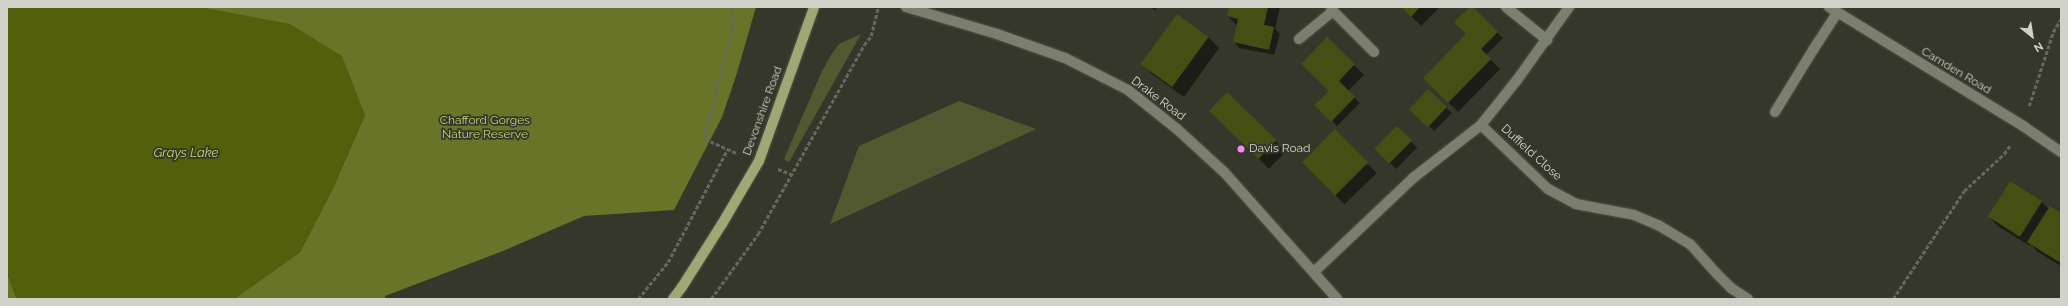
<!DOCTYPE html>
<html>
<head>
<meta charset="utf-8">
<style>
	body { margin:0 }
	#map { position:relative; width:2068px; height:306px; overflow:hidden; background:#35372a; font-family:Raleway,sans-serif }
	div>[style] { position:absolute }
	.green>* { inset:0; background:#525930 }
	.forest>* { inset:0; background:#697428 }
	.water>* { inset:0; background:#545f0b }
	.shadow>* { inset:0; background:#0007; transform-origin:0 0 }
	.building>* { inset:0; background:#454e13; transform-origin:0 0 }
	.path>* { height:2.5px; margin-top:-1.25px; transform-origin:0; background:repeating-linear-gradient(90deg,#66685c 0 4px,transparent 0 6px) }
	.roads { filter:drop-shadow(0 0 1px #52554a) drop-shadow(0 0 1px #52554a) }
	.lane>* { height:10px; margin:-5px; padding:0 5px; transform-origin:5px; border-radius:5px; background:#7b7f70 }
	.street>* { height:10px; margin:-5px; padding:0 5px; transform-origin:5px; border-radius:5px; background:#7b7f70 }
	.secondary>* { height:10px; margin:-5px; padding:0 5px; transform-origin:5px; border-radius:5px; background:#7b7f70 }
	.primary>* { height:10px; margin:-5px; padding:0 5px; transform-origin:5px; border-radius:5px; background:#9ea875 }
	.dots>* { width:11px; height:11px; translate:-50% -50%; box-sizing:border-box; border:2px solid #35372a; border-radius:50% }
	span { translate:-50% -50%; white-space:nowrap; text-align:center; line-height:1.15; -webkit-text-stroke:3.5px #35372a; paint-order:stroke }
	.street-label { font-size:12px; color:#d1d3ca }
	.park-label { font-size:12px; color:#c3d46c }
	.poi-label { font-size:12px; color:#d1d3ca }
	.left { translate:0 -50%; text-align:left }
	.water-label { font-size:13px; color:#c6d86f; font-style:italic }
	.frame { position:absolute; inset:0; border:8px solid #d1d3ca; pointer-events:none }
	.north { position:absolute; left:2012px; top:16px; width:40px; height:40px; -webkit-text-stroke:3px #35372a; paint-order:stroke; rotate:150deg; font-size:11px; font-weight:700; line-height:16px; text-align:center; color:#d1d3ca }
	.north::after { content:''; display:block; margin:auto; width:14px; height:18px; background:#d1d3ca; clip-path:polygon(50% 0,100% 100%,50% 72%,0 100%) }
</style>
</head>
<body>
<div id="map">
	<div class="green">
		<i style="clip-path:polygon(861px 34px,789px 162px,784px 159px,821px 73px,831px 55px,839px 44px)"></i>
		<i style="clip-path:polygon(959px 101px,1036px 129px,830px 224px,859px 146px)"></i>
	</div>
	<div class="forest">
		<i style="clip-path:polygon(200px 7px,756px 7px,736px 76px,722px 117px,674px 210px,584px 216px,503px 251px,385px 296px,386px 299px,234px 299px,300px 252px,333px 188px,365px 115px)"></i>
		<i style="clip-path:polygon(7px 273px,16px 297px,17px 299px,7px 299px)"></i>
	</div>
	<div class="water">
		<i style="clip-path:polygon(7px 7px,200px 7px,290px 24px,342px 56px,365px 115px,333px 188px,300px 252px,234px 299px,17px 299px,7px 273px)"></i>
	</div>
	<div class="shadow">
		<i style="clip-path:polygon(1150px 7px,1157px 7px,1155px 10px)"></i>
		<i style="clip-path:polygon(1230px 7px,1280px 7px,1275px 29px,1280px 34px,1274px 55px,1239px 48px,1234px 42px,1237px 26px,1228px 16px)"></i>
		<i style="clip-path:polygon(1402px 7px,1440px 7px,1421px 26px)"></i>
		<i style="clip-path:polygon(1471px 7px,1503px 38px,1486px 55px,1500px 69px,1458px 112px,1424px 78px,1467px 34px)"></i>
		<i style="clip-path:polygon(1177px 15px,1209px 38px,1219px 48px,1184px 97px,1152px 74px,1143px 64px)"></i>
		<i style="clip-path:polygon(1327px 38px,1364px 75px,1348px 91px,1360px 103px,1337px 126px,1316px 105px,1330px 91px)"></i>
		<i style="left:1428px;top:90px;width:33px;height:25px;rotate:44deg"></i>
		<i style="left:1227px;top:93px;width:83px;height:24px;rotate:45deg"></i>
		<i style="left:1397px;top:128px;width:28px;height:30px;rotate:44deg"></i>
		<i style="left:1335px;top:130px;width:60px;height:45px;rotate:46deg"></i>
		<i style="clip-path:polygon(2011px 182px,2042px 202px,2049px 209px,2061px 214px,2061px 266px,2038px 252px,2031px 244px,2030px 246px,1999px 227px,1989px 217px)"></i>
	</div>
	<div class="building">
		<i style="clip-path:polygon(1229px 7px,1268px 7px,1264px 25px,1274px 27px,1269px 50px,1233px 42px,1238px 19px,1227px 16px)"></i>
		<i style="clip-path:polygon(1401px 7px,1420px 7px,1411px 17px)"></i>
		<i style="clip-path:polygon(1470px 7px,1473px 7px,1498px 32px,1481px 49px,1491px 59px,1448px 103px,1423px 78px,1466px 34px,1454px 22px)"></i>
		<i style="left:1177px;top:14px;width:39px;height:62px;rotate:36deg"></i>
		<i style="clip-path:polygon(1327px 37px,1355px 64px,1339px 81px,1355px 97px,1331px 122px,1314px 105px,1329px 91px,1301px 64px)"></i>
		<i style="left:1428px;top:89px;width:26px;height:28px;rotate:43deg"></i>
		<i style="left:1227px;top:92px;width:69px;height:26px;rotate:44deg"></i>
		<i style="left:1397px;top:126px;width:21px;height:32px;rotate:45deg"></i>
		<i style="left:1335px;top:129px;width:47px;height:47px;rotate:45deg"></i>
		<i style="left:2010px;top:181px;width:38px;height:42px;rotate:32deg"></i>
		<i style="clip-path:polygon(2050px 206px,2061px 213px,2061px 259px,2059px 262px,2027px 242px)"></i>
	</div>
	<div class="path">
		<i style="left:732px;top:7px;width:15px;rotate:82deg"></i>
		<i style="left:734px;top:22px;width:121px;rotate:103.9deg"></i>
		<i style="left:705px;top:139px;width:36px;rotate:24deg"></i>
		<i style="left:2029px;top:106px;width:78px;rotate:-72deg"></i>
		<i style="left:2053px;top:32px;width:15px;rotate:-58deg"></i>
		<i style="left:778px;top:169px;width:14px;rotate:21deg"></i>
		<i style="left:638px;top:299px;width:48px;rotate:-51deg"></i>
		<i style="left:668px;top:262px;width:127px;rotate:-62.2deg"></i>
		<i style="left:711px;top:299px;width:80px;rotate:-54.1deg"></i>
		<i style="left:758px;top:234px;width:217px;rotate:-60.7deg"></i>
		<i style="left:864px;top:45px;width:11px;rotate:-52deg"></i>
		<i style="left:871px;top:36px;width:30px;rotate:-76deg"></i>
		<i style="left:1893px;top:299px;width:129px;rotate:-56.7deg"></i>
		<i style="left:1964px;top:191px;width:54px;rotate:-42.8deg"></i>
		<i style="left:2004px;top:154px;width:12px;rotate:-55deg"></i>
	</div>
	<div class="roads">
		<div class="lane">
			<i style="left:1775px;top:112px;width:73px;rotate:-58.5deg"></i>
		</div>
		<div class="street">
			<i style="left:1331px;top:7px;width:4px;rotate:63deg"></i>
			<i style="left:1333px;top:11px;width:58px;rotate:45deg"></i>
			<i style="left:1506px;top:7px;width:53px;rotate:38.8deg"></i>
			<i style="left:1829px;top:7px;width:228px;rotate:31.5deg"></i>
			<i style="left:2023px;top:126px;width:46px;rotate:34.4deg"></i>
			<i style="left:1299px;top:39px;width:44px;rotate:-39.5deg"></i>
			<i style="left:1813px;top:50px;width:44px;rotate:-57deg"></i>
			<i style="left:1481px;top:125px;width:93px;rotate:43.7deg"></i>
			<i style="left:1548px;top:189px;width:32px;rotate:28deg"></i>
			<i style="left:1576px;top:204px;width:59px;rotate:10.7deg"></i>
			<i style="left:1634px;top:215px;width:26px;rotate:23deg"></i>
			<i style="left:1658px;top:225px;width:37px;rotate:31deg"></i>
			<i style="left:1690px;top:244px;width:40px;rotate:48deg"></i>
			<i style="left:1717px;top:274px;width:20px;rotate:45deg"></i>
			<i style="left:1731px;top:288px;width:20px;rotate:33deg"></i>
			<i style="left:1314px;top:272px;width:137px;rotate:-43.5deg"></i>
			<i style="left:1413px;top:178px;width:86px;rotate:-37.9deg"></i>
			<i style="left:1481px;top:125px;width:58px;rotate:-51.3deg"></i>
			<i style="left:1517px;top:80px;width:90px;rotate:-54.5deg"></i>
		</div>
		<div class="secondary">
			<i style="left:906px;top:7px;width:95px;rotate:16.5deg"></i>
			<i style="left:997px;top:34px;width:72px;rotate:19.4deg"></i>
			<i style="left:1065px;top:58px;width:71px;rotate:26.9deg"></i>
			<i style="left:1128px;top:90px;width:63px;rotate:38.5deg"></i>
			<i style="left:1177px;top:129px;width:64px;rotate:42.5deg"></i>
			<i style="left:1224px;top:172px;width:170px;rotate:48.3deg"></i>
		</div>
		<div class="primary">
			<i style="left:673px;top:299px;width:15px;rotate:-53deg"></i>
			<i style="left:682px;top:287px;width:75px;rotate:-57.6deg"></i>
			<i style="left:722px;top:224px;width:73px;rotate:-59.6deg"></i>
			<i style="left:759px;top:161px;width:164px;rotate:-70.3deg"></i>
		</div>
	</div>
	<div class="dots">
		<i style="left:1241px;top:149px;background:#f38af2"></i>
	</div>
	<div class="street-label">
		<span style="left:1956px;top:71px;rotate:31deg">Camden Road</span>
		<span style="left:1158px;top:99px;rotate:37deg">Drake Road</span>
		<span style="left:763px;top:111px;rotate:-70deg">Devonshire Road</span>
		<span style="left:1531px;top:153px;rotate:42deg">Duffield Close</span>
	</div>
	<div class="park-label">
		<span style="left:485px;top:128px">Chafford Gorges<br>Nature Reserve</span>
	</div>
	<div class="poi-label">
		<span class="left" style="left:1249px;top:149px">Davis Road</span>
	</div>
	<div class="water-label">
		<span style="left:186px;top:153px">Grays Lake</span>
	</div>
	<div class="frame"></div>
	<div class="north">N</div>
</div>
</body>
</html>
